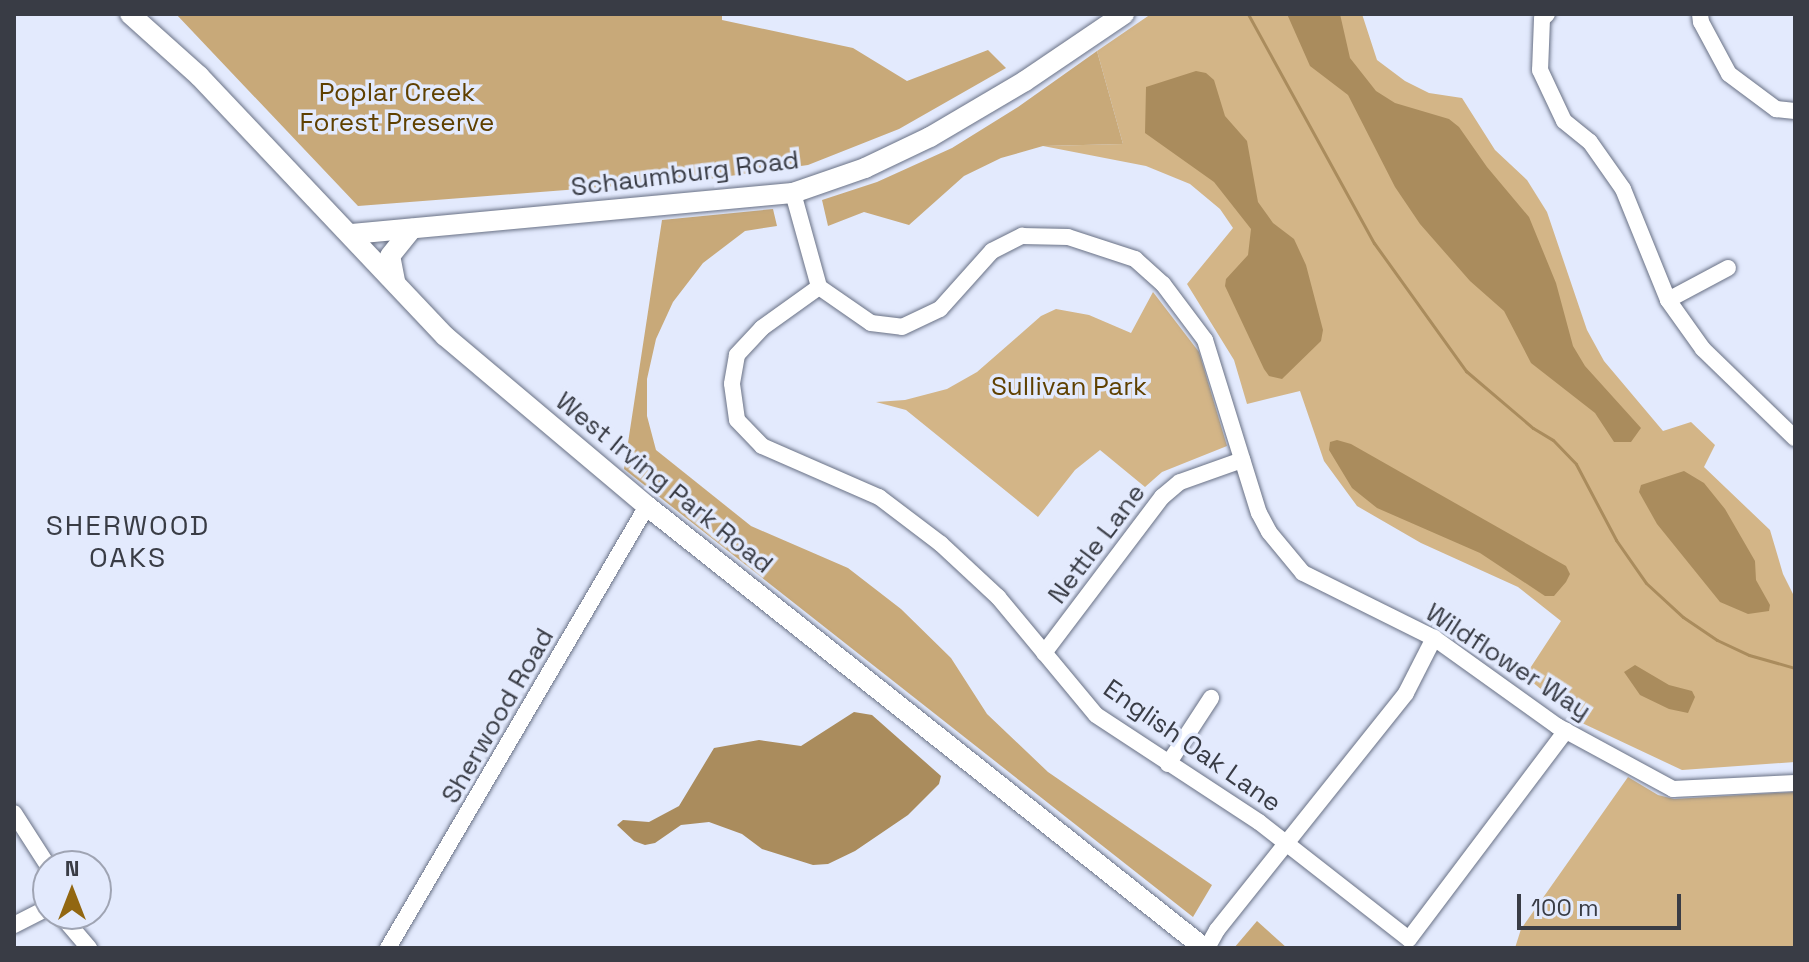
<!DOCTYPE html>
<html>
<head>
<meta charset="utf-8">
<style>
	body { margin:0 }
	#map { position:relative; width:1809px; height:962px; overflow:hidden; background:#e3eafd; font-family:"Space Grotesk",sans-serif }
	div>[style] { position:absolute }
	.green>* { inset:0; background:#d3b587 }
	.forest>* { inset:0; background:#c8a979 }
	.water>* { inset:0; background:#aa8c5d }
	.stream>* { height:3px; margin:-1.5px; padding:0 1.5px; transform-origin:1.5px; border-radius:1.5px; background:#aa8c5d }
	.roads { filter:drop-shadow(0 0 2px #697185) drop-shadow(0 0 2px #697185) }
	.minor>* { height:16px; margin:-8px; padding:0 8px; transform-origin:8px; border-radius:8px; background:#fff }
	.major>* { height:20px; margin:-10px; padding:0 10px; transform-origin:10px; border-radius:10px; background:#fff }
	span { translate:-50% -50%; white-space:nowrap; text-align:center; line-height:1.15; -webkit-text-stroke:7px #e3eafd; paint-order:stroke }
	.park-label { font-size:26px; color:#5f4000 }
	.street-label { font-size:26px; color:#393c45 }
	.neighbourhood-label { font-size:28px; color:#393c45; letter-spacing:2px }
	.frame { position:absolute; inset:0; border:16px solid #393c45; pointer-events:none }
	.north { position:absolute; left:32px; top:850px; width:80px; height:80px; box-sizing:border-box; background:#e3eafd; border:2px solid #9fa4b3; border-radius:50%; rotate:0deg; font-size:22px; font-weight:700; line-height:32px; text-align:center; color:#393c45 }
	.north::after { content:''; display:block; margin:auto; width:28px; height:36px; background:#926711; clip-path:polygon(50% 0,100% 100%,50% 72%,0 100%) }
	.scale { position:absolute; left:1517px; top:894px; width:164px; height:36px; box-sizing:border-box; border:4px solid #393c45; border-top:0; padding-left:10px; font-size:24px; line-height:28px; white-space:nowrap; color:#393c45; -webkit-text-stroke:6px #e3eafd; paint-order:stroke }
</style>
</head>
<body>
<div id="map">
	<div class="green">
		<i style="clip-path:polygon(1151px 14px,1362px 14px,1377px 60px,1405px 81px,1429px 93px,1462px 98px,1495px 150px,1527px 180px,1547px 212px,1587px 330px,1604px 361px,1663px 431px,1691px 422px,1715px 445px,1704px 467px,1770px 530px,1783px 574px,1795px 598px,1795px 762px,1682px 770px,1582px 723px,1525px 676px,1561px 621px,1518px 587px,1421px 543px,1357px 506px,1324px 461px,1300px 391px,1247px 404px,1234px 360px,1187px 284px,1233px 228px,1220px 209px,1190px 184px,1146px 166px,1043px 146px,1123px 144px,1097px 51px)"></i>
		<i style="clip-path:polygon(1153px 292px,1199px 352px,1227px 446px,1162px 472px,1145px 487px,1100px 450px,1075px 470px,1038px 517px,906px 410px,876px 402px,905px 400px,947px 389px,977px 372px,1041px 316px,1056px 309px,1089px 315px,1131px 333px)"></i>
		<i style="clip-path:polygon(1628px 777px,1658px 795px,1674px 799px,1795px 792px,1795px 948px,1515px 948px,1521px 929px)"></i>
	</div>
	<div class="forest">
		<i style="clip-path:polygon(176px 14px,722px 14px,722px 20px,853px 48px,907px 81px,988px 50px,1006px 68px,899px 129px,808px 165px,708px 179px,358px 206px)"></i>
		<i style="clip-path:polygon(1097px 51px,1123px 144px,1043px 146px,1001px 158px,964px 176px,909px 225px,864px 212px,828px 226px,822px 200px,877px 182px,952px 148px,1018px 107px)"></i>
		<i style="clip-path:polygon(773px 209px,777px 226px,745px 231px,703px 263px,673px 302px,656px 339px,647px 379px,647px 416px,656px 450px,751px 526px,848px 568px,901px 609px,951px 658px,987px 714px,1048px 772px,1212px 885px,1193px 917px,624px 469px,662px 220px)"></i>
		<i style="clip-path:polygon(1257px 921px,1287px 948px,1234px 948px)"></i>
	</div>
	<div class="water">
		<i style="clip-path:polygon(1287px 14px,1340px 14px,1350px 58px,1376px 91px,1395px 103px,1449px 119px,1459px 127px,1487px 167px,1529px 217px,1556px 283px,1573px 346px,1585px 366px,1641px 428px,1631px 442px,1614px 442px,1595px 413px,1531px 363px,1504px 311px,1470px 281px,1420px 224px,1395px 187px,1348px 95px,1310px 66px)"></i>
		<i style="clip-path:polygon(1196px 71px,1206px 73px,1214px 80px,1225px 116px,1247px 141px,1258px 202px,1273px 223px,1294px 239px,1306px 265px,1323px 330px,1321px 341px,1282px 379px,1269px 376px,1264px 369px,1225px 286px,1226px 279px,1248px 255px,1251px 229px,1214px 182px,1145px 133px,1146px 87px)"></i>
		<i style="clip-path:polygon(1337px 440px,1351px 444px,1566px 566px,1570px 574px,1566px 582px,1554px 596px,1545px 596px,1480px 553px,1377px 508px,1352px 488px,1329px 450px,1330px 442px)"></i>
		<i style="clip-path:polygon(1684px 471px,1704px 483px,1725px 509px,1755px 561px,1756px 580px,1770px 605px,1769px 611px,1748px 614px,1720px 602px,1657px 524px,1639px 492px,1641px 485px)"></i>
		<i style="clip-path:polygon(1635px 665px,1669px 685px,1692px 691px,1695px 697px,1688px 713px,1669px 709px,1640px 695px,1624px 672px)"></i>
		<i style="clip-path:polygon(854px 712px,872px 715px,941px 776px,939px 784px,908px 815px,855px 851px,828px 864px,813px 865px,762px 849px,742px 834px,709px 822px,681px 825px,655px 843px,645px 845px,634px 841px,617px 825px,623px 820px,649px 822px,679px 806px,714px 748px,759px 740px,801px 746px)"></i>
	</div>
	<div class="stream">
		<i style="left:1248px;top:14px;width:261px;rotate:61.2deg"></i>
		<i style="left:1374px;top:243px;width:158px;rotate:54.3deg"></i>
		<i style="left:1466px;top:371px;width:88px;rotate:40.4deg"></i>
		<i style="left:1533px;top:428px;width:23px;rotate:31deg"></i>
		<i style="left:1553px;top:440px;width:33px;rotate:46deg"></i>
		<i style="left:1576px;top:464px;width:86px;rotate:62.2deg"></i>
		<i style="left:1616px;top:540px;width:52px;rotate:55.1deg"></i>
		<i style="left:1646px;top:583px;width:50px;rotate:42.6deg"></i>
		<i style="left:1683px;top:617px;width:41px;rotate:34.1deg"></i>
		<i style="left:1717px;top:640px;width:35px;rotate:25deg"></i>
		<i style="left:1749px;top:655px;width:48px;rotate:15.8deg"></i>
	</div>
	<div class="roads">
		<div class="minor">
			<i style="left:1547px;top:14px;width:7px;rotate:135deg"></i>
			<i style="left:1542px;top:19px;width:51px;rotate:92.2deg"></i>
			<i style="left:1540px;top:70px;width:56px;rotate:64.8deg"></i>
			<i style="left:1564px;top:121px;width:33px;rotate:39deg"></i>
			<i style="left:1590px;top:142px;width:57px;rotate:54.9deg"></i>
			<i style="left:1623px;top:189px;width:120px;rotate:67.9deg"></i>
			<i style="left:1668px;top:300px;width:60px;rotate:54.5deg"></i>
			<i style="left:1703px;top:349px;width:128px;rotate:44.1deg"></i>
			<i style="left:1700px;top:14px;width:8px;rotate:83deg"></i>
			<i style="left:1701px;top:22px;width:59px;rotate:61.7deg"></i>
			<i style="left:1729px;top:74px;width:59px;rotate:36.7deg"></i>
			<i style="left:1776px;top:109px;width:19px;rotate:6deg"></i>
			<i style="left:793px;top:193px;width:98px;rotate:74.5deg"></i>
			<i style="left:819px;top:287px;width:63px;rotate:34.7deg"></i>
			<i style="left:871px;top:323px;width:31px;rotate:7deg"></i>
			<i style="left:902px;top:327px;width:42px;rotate:-25.3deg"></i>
			<i style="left:940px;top:309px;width:78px;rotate:-48.1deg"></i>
			<i style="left:992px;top:251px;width:34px;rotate:-27deg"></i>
			<i style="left:1022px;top:236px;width:46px;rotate:1.2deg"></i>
			<i style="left:1068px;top:237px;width:71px;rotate:18.2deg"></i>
			<i style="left:1135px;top:259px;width:38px;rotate:42deg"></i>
			<i style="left:1163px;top:284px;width:70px;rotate:53.1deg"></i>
			<i style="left:1205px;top:340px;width:181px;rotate:72.7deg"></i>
			<i style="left:1259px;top:513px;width:21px;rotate:62deg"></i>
			<i style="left:1269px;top:532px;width:53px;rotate:50.3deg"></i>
			<i style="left:1303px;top:573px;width:146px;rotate:26.4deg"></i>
			<i style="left:1434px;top:638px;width:151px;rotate:35.6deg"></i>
			<i style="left:1557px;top:726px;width:132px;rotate:28.5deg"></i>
			<i style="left:1673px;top:789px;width:122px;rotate:-2.8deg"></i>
			<i style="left:819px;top:287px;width:70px;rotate:144.3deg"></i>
			<i style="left:762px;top:328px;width:37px;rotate:133deg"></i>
			<i style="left:737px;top:355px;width:29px;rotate:100deg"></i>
			<i style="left:732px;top:384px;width:36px;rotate:82deg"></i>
			<i style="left:737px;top:420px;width:36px;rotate:46deg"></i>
			<i style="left:762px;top:446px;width:128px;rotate:23.6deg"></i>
			<i style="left:879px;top:497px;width:78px;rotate:37.2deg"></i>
			<i style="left:941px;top:544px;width:78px;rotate:42.9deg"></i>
			<i style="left:998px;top:597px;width:153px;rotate:50.3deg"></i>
			<i style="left:1096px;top:715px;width:195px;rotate:33.3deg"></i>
			<i style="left:1259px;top:822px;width:190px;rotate:38deg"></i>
			<i style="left:1409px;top:939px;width:261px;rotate:-53deg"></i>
			<i style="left:1668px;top:300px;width:68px;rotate:-28.1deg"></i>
			<i style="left:1044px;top:653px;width:196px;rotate:-52.9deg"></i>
			<i style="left:1162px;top:497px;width:23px;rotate:-40deg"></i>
			<i style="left:1180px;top:482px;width:66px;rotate:-19.5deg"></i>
			<i style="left:1168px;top:764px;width:79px;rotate:-56.9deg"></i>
			<i style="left:14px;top:813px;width:63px;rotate:57.3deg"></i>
			<i style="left:60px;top:914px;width:45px;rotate:49.5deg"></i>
			<i style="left:14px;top:925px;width:38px;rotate:-27deg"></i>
			<i style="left:388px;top:948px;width:512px;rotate:-59.63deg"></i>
			<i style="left:1207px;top:948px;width:21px;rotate:-61deg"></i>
			<i style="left:1217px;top:930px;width:303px;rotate:-51.4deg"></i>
			<i style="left:1406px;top:693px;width:62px;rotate:-63deg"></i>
		</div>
		<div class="major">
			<i style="left:130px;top:14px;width:93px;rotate:41.9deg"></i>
			<i style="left:199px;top:76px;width:358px;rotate:46.6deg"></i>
			<i style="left:445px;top:336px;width:264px;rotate:40.1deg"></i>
			<i style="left:647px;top:506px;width:711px;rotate:38.43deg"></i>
			<i style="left:351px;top:234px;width:444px;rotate:-5.3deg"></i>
			<i style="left:793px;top:193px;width:76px;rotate:-19.1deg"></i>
			<i style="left:865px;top:168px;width:72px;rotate:-25.5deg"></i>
			<i style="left:930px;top:137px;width:110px;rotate:-30.5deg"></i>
			<i style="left:1025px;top:81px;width:120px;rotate:-34.1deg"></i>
			<i style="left:395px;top:281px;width:25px;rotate:-101deg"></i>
			<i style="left:390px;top:256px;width:35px;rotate:-51deg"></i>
		</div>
	</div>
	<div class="park-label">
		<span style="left:397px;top:108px">Poplar Creek<br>Forest Preserve</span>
		<span style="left:1069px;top:387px">Sullivan Park</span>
	</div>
	<div class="street-label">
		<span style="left:685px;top:174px;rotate:-7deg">Schaumburg Road</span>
		<span style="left:664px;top:483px;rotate:39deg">West Irving Park Road</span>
		<span style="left:1097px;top:544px;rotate:-53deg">Nettle Lane</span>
		<span style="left:1508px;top:662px;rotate:33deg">Wildflower Way</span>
		<span style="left:498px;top:716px;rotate:-60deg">Sherwood Road</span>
		<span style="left:1192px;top:746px;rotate:35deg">English Oak Lane</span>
	</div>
	<div class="neighbourhood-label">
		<span style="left:128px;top:541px">SHERWOOD<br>OAKS</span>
	</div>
	<div class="frame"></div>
	<div class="north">N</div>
	<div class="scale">100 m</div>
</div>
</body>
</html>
